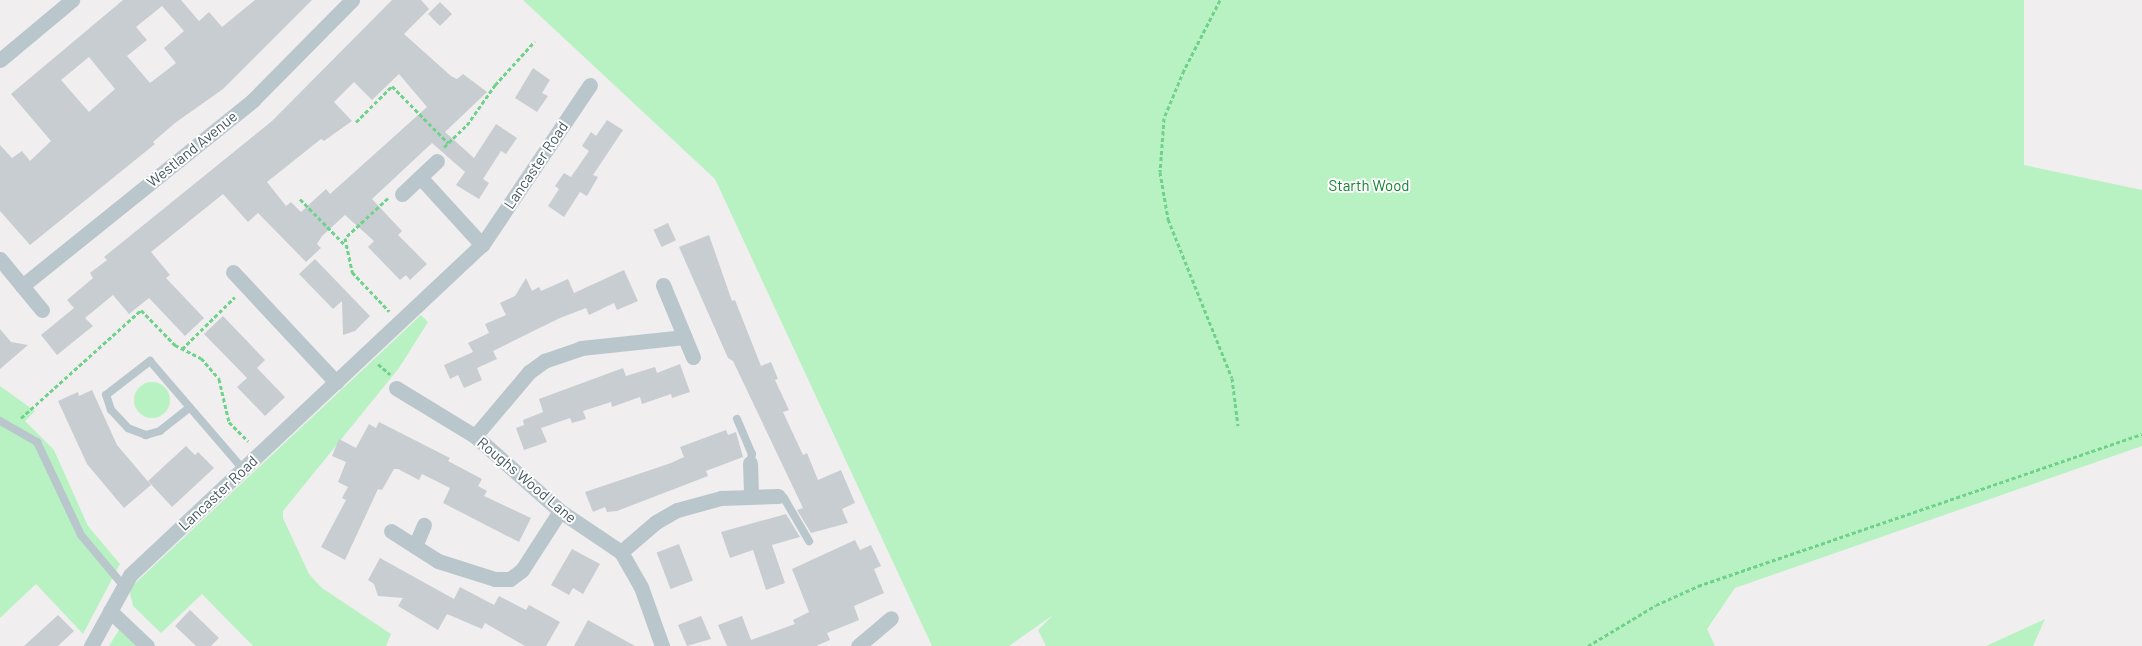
<!DOCTYPE html>
<html>
<head>
<meta charset="utf-8">
<style>
	body { margin:0 }
	#map { position:relative; width:2142px; height:646px; overflow:hidden; background:#f1eeef; font-family:Barlow,sans-serif }
	div>[style] { position:absolute }
	.green>* { inset:0; background:#b9f2c2 }
	.round { border-radius:50% }
	.building>* { inset:0; background:#c8cdd1; transform-origin:0 0 }
	.path>* { height:3px; margin-top:-1.5px; transform-origin:0; background:repeating-linear-gradient(90deg,#6fd28a 0 4px,transparent 0 6.5px) }
	.service>* { height:8px; margin:-4px; padding:0 4px; transform-origin:4px; border-radius:4px; background:#b9c7cd }
	.minor>* { height:15px; margin:-7.5px; padding:0 7.5px; transform-origin:7.5px; border-radius:7.5px; background:#b9c7cd }
	span { translate:-50% -50%; white-space:nowrap; text-align:center; line-height:1.15; -webkit-text-stroke:4px #fff; paint-order:stroke }
	.street-label { font-size:15px; color:#45575d }
	.park-label { font-size:15px; color:#10842f }
</style>
</head>
<body>
<div id="map">
	<div class="green">
		<i style="clip-path:polygon(523px 0,2024px 0,2024px 165px,2142px 190px,2142px 446px,1735px 588px,1707px 629px,1715px 646px,1046px 646px,1038px 630px,1053px 615px,1009px 646px,932px 646px,715px 179px)"></i>
		<i style="clip-path:polygon(421px 315px,428px 322px,399px 368px,283px 511px,283px 518px,309px 574px,322px 588px,391px 634px,386px 646px,253px 646px,202px 594px,161px 633px,133px 606px,129px 589px)"></i>
		<i class="round" style="left:134px;top:382px;width:36px;height:36px"></i>
		<i style="clip-path:polygon(0 386px,35px 411px,25px 421px,54px 450px,88px 526px,120px 564px,83px 634px,36px 584px,0 618px)"></i>
		<i style="clip-path:polygon(2045px 619px,2033px 646px,1986px 646px)"></i>
		<i style="clip-path:polygon(123px 629px,142px 646px,109px 646px,119px 630px)"></i>
	</div>
	<div class="building">
		<i style="clip-path:polygon(evenodd,123px 0,181px 0,199px 21px,209px 12px,222px 27px,255px 0,312px 0,223px 89px,175px 123px,153px 142px,155px 144px,30px 245px,0 211px,0 145px,12px 158px,22px 151px,30px 161px,51px 141px,11px 94px,123px 0,162px 6px,184px 31px,164px 48px,176px 63px,150px 83px,127px 56px,147px 40px,136px 27px,162px 6px,123px 0,89px 57px,115px 89px,89px 112px,61px 80px,89px 57px)"></i>
		<i style="clip-path:polygon(evenodd,392px 0,421px 0,429px 9px,404px 34px,451px 76px,457px 79px,463px 74px,487px 92px,445px 132px,474px 158px,496px 124px,517px 138px,506px 154px,501px 151px,483px 179px,489px 183px,479px 199px,456px 185px,465px 172px,432px 143px,372px 199px,402px 231px,398px 235px,427px 264px,410px 280px,406px 275px,400px 280px,368px 247px,374px 241px,345px 215px,322px 236px,317px 244px,321px 248px,306px 262px,258px 213px,248px 222px,223px 194px,151px 252px,170px 275px,166px 278px,204px 318px,185px 336px,149px 298px,129px 314px,113px 295px,85px 318px,93px 326px,57px 355px,41px 335px,74px 308px,67px 300px,93px 278px,90px 273px,107px 260px,104px 257px,272px 121px,392px 0,399px 74px,427px 107px,330px 194px,326px 189px,301px 212px,291px 202px,286px 206px,267px 182px,321px 139px,324px 141px,352px 121px,334px 102px,354px 82px,372px 100px,399px 74px)"></i>
		<i style="left:440px;top:2px;width:17px;height:17px;rotate:45deg"></i>
		<i style="clip-path:polygon(533px 68px,550px 80px,542px 93px,548px 96px,537px 112px,515px 98px)"></i>
		<i style="clip-path:polygon(607px 120px,623px 130px,593px 175px,598px 177px,587px 196px,580px 192px,564px 217px,548px 206px,559px 189px,555px 186px,564px 173px,571px 177px,589px 151px,582px 146px,591px 132px,596px 136px)"></i>
		<i style="left:668px;top:223px;width:19px;height:16px;rotate:65deg"></i>
		<i style="clip-path:polygon(709px 235px,732px 301px,735px 300px,761px 366px,771px 362px,778px 379px,775px 380px,789px 410px,783px 412px,803px 455px,807px 453px,818px 480px,841px 470px,855px 503px,842px 509px,848px 523px,811px 533px,797px 510px,803px 508px,733px 361px,728px 358px,679px 247px)"></i>
		<i style="clip-path:polygon(315px 259px,370px 316px,355px 331px,343px 335px,342px 301px,333px 309px,299px 274px)"></i>
		<i style="clip-path:polygon(624px 270px,638px 301px,617px 310px,614px 303px,589px 315px,586px 308px,560px 318px,493px 351px,497px 359px,477px 368px,482px 380px,464px 388px,458px 375px,450px 379px,444px 365px,473px 352px,468px 343px,489px 333px,485px 324px,506px 315px,500px 303px,515px 296px,526px 278px,532px 291px,539px 287px,541px 291px,568px 279px,574px 293px)"></i>
		<i style="clip-path:polygon(223px 316px,265px 360px,257px 368px,285px 397px,265px 416px,237px 387px,247px 378px,204px 334px)"></i>
		<i style="clip-path:polygon(0 329px,11px 342px,28px 345px,0 369px)"></i>
		<i style="clip-path:polygon(680px 364px,690px 392px,672px 398px,671px 394px,642px 404px,640px 397px,612px 407px,611px 402px,583px 411px,586px 419px,572px 423px,570px 418px,541px 428px,547px 442px,524px 450px,516px 428px,524px 425px,523px 420px,543px 412px,539px 399px,623px 368px,626px 376px,655px 367px,657px 373px)"></i>
		<i style="clip-path:polygon(92px 390px,117px 445px,151px 485px,124px 508px,87px 464px,58px 401px,78px 392px,79px 396px)"></i>
		<i style="clip-path:polygon(379px 422px,450px 458px,448px 461px,482px 479px,478px 486px,487px 491px,484px 496px,531px 518px,519px 542px,443px 503px,450px 488px,422px 474px,419px 480px,398px 469px,394px 469px,382px 490px,378px 489px,345px 560px,321px 547px,346px 500px,342px 498px,348px 487px,338px 482px,346px 462px,332px 456px,339px 439px,356px 448px,369px 424px,376px 428px)"></i>
		<i style="clip-path:polygon(726px 430px,728px 435px,736px 432px,743px 457px,706px 471px,708px 476px,617px 511px,607px 512px,605px 507px,593px 512px,585px 492px,671px 463px,684px 457px,680px 447px)"></i>
		<i style="clip-path:polygon(186px 446px,195px 455px,198px 452px,214px 468px,172px 507px,148px 481px)"></i>
		<i style="clip-path:polygon(786px 514px,800px 537px,772px 545px,785px 583px,766px 590px,753px 550px,730px 558px,721px 532px)"></i>
		<i style="clip-path:polygon(855px 540px,860px 550px,871px 545px,881px 566px,874px 569px,884px 593px,854px 606px,859px 620px,827px 633px,830px 640px,816px 646px,727px 646px,718px 625px,742px 616px,751px 640px,795px 624px,793px 620px,809px 612px,792px 569px)"></i>
		<i style="left:679px;top:544px;width:39px;height:24px;rotate:69deg"></i>
		<i style="clip-path:polygon(572px 549px,600px 564px,583px 594px,573px 588px,569px 595px,551px 585px)"></i>
		<i style="clip-path:polygon(380px 558px,454px 599px,460px 587px,494px 605px,499px 596px,526px 610px,529px 605px,560px 622px,546px 646px,525px 646px,485px 623px,482px 629px,447px 614px,438px 630px,398px 606px,403px 598px,378px 596px,374px 584px,368px 580px)"></i>
		<i style="clip-path:polygon(190px 610px,219px 638px,211px 646px,196px 646px,175px 626px)"></i>
		<i style="clip-path:polygon(58px 615px,74px 631px,58px 646px,24px 646px)"></i>
		<i style="clip-path:polygon(701px 616px,711px 639px,687px 646px,678px 625px)"></i>
		<i style="clip-path:polygon(588px 620px,635px 646px,574px 646px)"></i>
	</div>
	<div class="path">
		<i style="left:1220px;top:0;width:79px;rotate:117.2deg"></i>
		<i style="left:1184px;top:70px;width:52px;rotate:112.6deg"></i>
		<i style="left:1164px;top:118px;width:54px;rotate:94.2deg"></i>
		<i style="left:1160px;top:172px;width:48px;rotate:80.3deg"></i>
		<i style="left:1168px;top:219px;width:171px;rotate:68.1deg"></i>
		<i style="left:1232px;top:378px;width:48px;rotate:82.9deg"></i>
		<i style="left:356px;top:122px;width:51px;rotate:-45deg"></i>
		<i style="left:392px;top:86px;width:80px;rotate:45.5deg"></i>
		<i style="left:444px;top:147px;width:32px;rotate:-44deg"></i>
		<i style="left:467px;top:125px;width:49px;rotate:-55deg"></i>
		<i style="left:495px;top:85px;width:59px;rotate:-47.7deg"></i>
		<i style="left:388px;top:198px;width:59px;rotate:137.1deg"></i>
		<i style="left:345px;top:238px;width:35px;rotate:78deg"></i>
		<i style="left:352px;top:272px;width:54px;rotate:46.5deg"></i>
		<i style="left:300px;top:199px;width:66px;rotate:45.6deg"></i>
		<i style="left:182px;top:349px;width:74px;rotate:-44.5deg"></i>
		<i style="left:378px;top:364px;width:16px;rotate:40deg"></i>
		<i style="left:21px;top:418px;width:161px;rotate:-42deg"></i>
		<i style="left:141px;top:310px;width:49px;rotate:45.8deg"></i>
		<i style="left:175px;top:345px;width:29px;rotate:27deg"></i>
		<i style="left:201px;top:358px;width:28px;rotate:49deg"></i>
		<i style="left:219px;top:379px;width:44px;rotate:76.9deg"></i>
		<i style="left:229px;top:422px;width:27px;rotate:45deg"></i>
		<i style="left:1588px;top:646px;width:79px;rotate:-31.1deg"></i>
		<i style="left:1656px;top:605px;width:46px;rotate:-24.3deg"></i>
		<i style="left:1698px;top:586px;width:469px;rotate:-18.9deg"></i>
	</div>
	<div class="service">
		<i style="left:189px;top:408px;width:37px;rotate:142deg"></i>
		<i style="left:160px;top:431px;width:15px;rotate:164deg"></i>
		<i style="left:146px;top:435px;width:19px;rotate:-159deg"></i>
		<i style="left:128px;top:428px;width:25px;rotate:-133deg"></i>
		<i style="left:111px;top:410px;width:16px;rotate:-108deg"></i>
		<i style="left:106px;top:395px;width:56px;rotate:-37.7deg"></i>
		<i style="left:150px;top:361px;width:143px;rotate:49.3deg"></i>
		<i style="left:737px;top:419px;width:38px;rotate:67deg"></i>
		<i style="left:752px;top:454px;width:9px;rotate:103deg"></i>
		<i style="left:0;top:421px;width:43px;rotate:29.6deg"></i>
		<i style="left:37px;top:442px;width:103px;rotate:64.7deg"></i>
		<i style="left:81px;top:535px;width:64px;rotate:50.1deg"></i>
		<i style="left:778px;top:496px;width:6px;rotate:18deg"></i>
		<i style="left:784px;top:498px;width:50px;rotate:59.8deg"></i>
	</div>
	<div class="minor">
		<i style="left:0;top:60px;width:94px;rotate:-39.8deg"></i>
		<i style="left:420px;top:177px;width:92px;rotate:47.6deg"></i>
		<i style="left:402px;top:194px;width:48px;rotate:-43.3deg"></i>
		<i style="left:0;top:259px;width:66px;rotate:50.5deg"></i>
		<i style="left:233px;top:272px;width:151px;rotate:46.9deg"></i>
		<i style="left:663px;top:285px;width:78px;rotate:67.4deg"></i>
		<i style="left:22px;top:286px;width:297px;rotate:-38.8deg"></i>
		<i style="left:253px;top:100px;width:141px;rotate:-45.3deg"></i>
		<i style="left:396px;top:388px;width:92px;rotate:31.3deg"></i>
		<i style="left:475px;top:436px;width:113px;rotate:41.4deg"></i>
		<i style="left:560px;top:511px;width:73px;rotate:33.9deg"></i>
		<i style="left:621px;top:552px;width:40px;rotate:60.3deg"></i>
		<i style="left:641px;top:587px;width:63px;rotate:70.4deg"></i>
		<i style="left:475px;top:436px;width:84px;rotate:-49.8deg"></i>
		<i style="left:529px;top:372px;width:19px;rotate:-36deg"></i>
		<i style="left:544px;top:361px;width:39px;rotate:-19deg"></i>
		<i style="left:581px;top:348px;width:104px;rotate:-6.1deg"></i>
		<i style="left:750px;top:463px;width:31px;rotate:88deg"></i>
		<i style="left:391px;top:531px;width:56px;rotate:32.6deg"></i>
		<i style="left:438px;top:561px;width:60px;rotate:17.5deg"></i>
		<i style="left:495px;top:579px;width:15px"></i>
		<i style="left:510px;top:579px;width:15px;rotate:-37deg"></i>
		<i style="left:522px;top:570px;width:70px;rotate:-57.2deg"></i>
		<i style="left:415px;top:546px;width:23px;rotate:-67deg"></i>
		<i style="left:621px;top:552px;width:46px;rotate:-40.6deg"></i>
		<i style="left:656px;top:522px;width:24px;rotate:-30deg"></i>
		<i style="left:677px;top:510px;width:46px;rotate:-15.3deg"></i>
		<i style="left:721px;top:498px;width:57px;rotate:-2deg"></i>
		<i style="left:110px;top:611px;width:51px;rotate:43.4deg"></i>
		<i style="left:91px;top:646px;width:81px;rotate:-61.2deg"></i>
		<i style="left:130px;top:575px;width:482px;rotate:-43.2deg"></i>
		<i style="left:482px;top:245px;width:193px;rotate:-56deg"></i>
		<i style="left:858px;top:646px;width:43px;rotate:-40.3deg"></i>
	</div>
	<div class="street-label">
		<span style="left:192px;top:149px;rotate:-39deg">Westland Avenue</span>
		<span style="left:536px;top:165px;rotate:-56deg">Lancaster Road</span>
		<span style="left:527px;top:480px;rotate:40deg">Roughs Wood Lane</span>
		<span style="left:218px;top:493px;rotate:-43deg">Lancaster Road</span>
	</div>
	<div class="park-label">
		<span style="left:1369px;top:186px">Starth Wood</span>
	</div>
</div>
</body>
</html>
